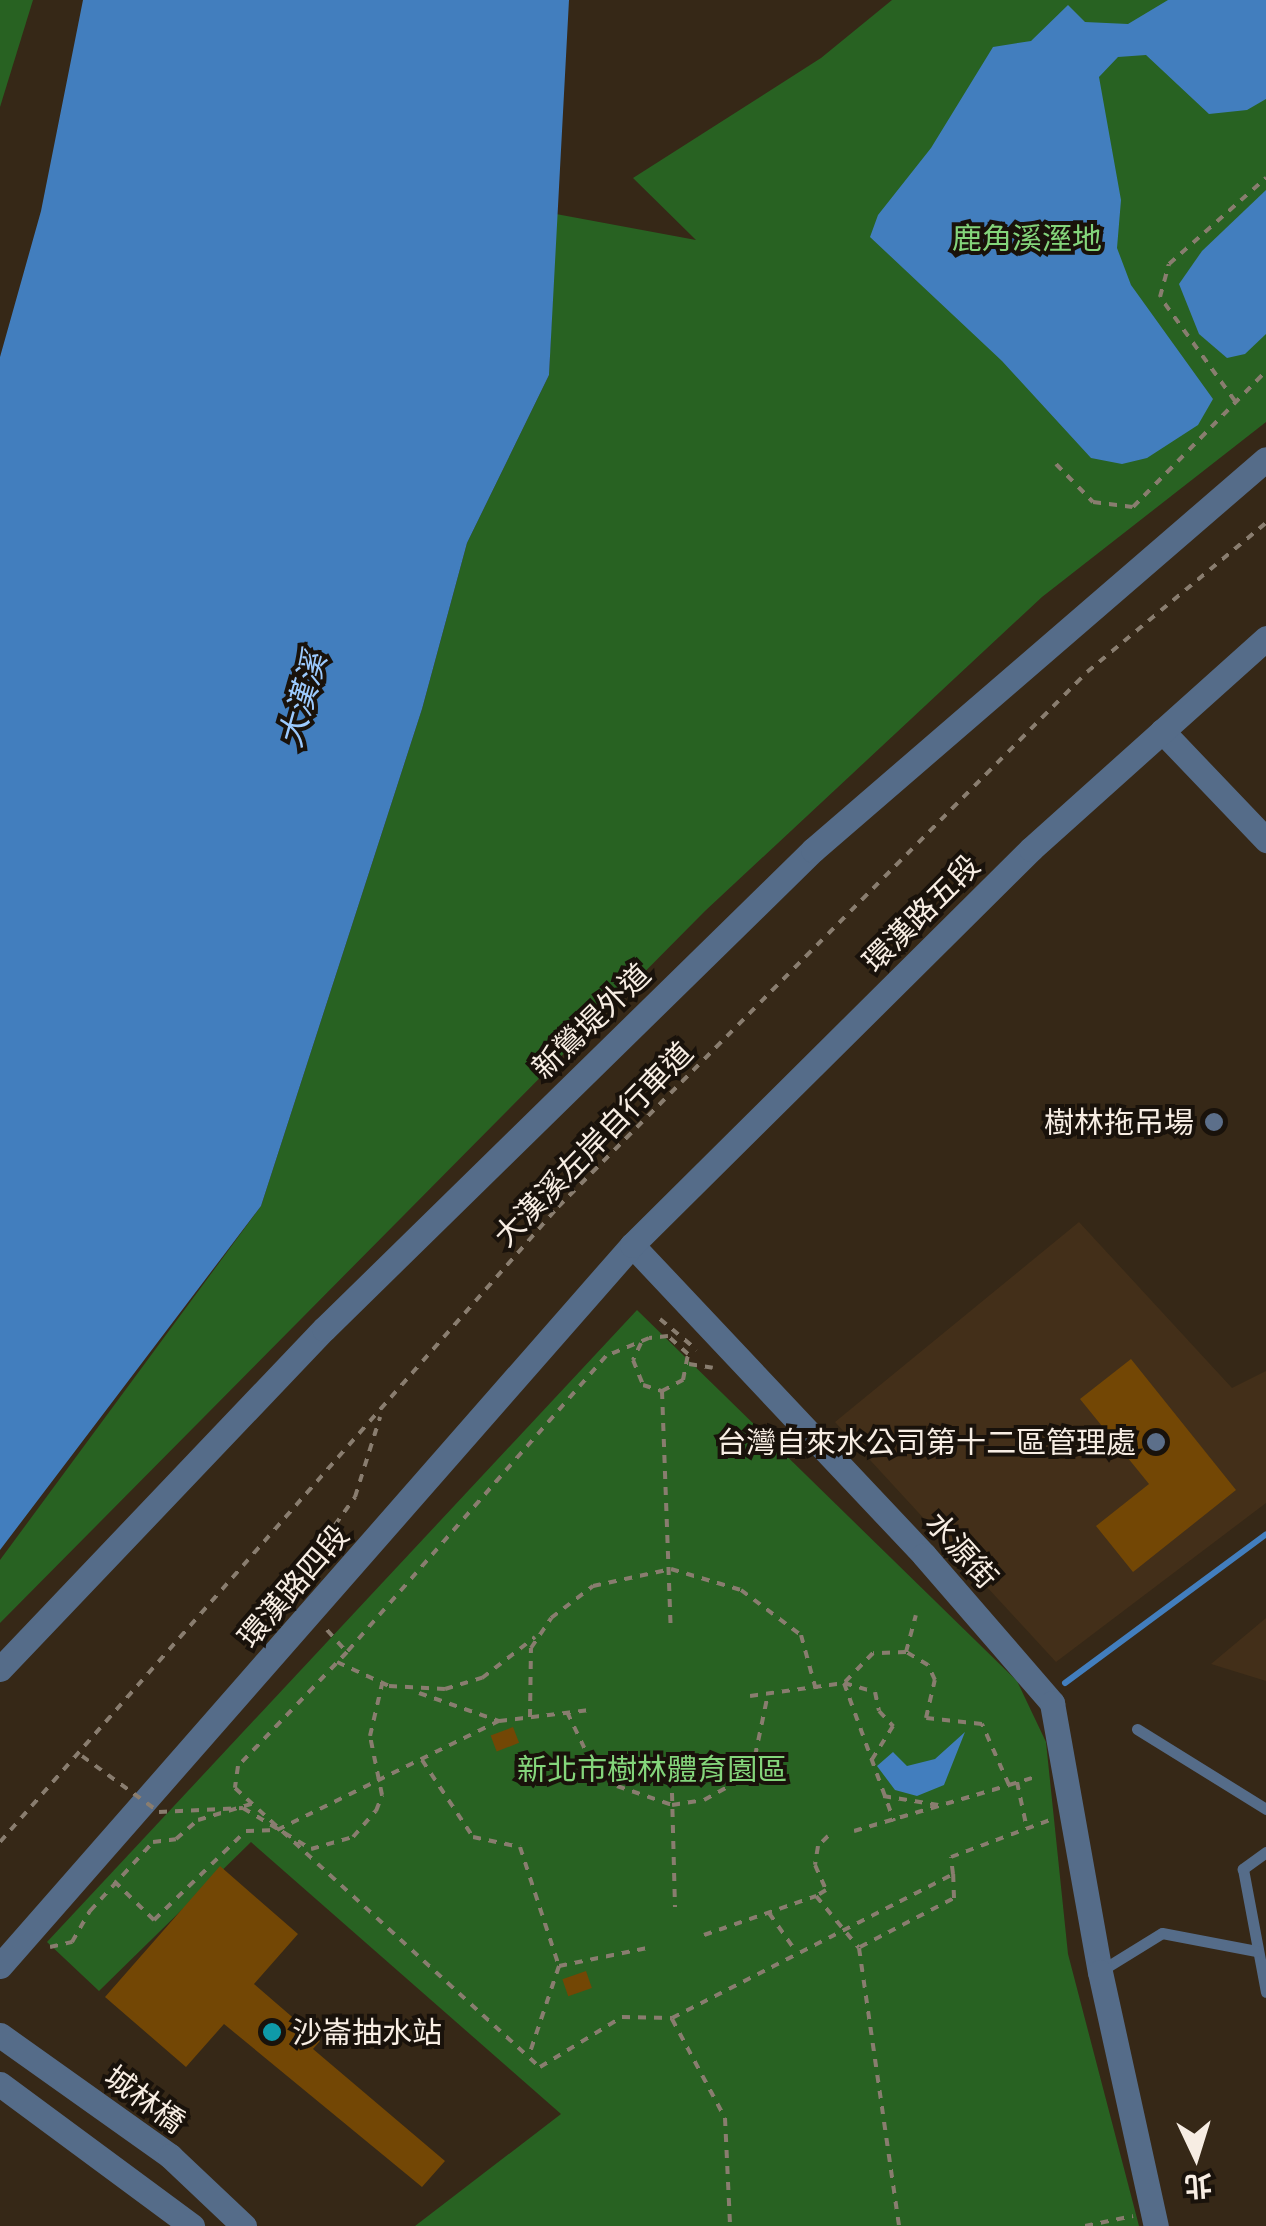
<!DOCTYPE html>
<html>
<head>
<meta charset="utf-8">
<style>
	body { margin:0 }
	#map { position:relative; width:1266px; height:2226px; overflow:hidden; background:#362817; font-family:Inter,"Noto Sans TC",sans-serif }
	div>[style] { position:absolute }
	.built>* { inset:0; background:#432f19 }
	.green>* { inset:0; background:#286222 }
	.water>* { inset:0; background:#427ebe }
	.stream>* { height:6px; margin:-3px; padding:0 3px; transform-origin:3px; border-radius:3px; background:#427ebe }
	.building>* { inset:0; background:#734705; transform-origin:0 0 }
	.path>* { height:4px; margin-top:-2px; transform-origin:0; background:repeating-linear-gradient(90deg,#897d6f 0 8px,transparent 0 16px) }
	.service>* { height:11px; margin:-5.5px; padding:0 5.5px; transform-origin:5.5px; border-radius:5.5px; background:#556c89 }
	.tertiary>* { height:25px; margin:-12.5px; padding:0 12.5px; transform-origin:12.5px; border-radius:12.5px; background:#556c89 }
	.path-bridge>* { height:4px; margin-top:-2px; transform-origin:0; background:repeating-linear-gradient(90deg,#897d6f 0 8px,transparent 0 16px) }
	.dots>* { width:28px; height:28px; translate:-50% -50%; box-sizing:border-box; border:5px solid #19120b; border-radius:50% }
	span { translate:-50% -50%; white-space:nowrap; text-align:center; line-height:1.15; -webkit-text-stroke:8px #19120b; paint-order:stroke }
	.park-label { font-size:30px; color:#84d57b }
	.street-label { font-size:30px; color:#f7ede3 }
	.poi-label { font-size:30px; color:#f7ede3 }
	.right { translate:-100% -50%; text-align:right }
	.left { translate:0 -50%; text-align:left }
	.water-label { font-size:32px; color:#9ccafe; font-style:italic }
	.north { position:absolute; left:1146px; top:2106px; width:100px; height:100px; -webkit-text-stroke:8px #19120b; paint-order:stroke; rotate:176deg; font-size:28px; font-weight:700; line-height:40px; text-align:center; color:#f7ede3 }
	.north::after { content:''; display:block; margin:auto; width:35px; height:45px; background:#f7ede3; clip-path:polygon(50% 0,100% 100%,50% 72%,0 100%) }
</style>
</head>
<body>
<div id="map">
	<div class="built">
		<i style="clip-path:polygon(1079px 1222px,1232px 1388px,1266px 1371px,1266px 1503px,1056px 1662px,835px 1422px)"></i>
		<i style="clip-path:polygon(1266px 1618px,1266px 1681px,1211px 1664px)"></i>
	</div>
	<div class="green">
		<i style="clip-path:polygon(0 0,33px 0,0 107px)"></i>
		<i style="clip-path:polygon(892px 0,1266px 0,1266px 422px,1042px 597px,705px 911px,0 1623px,0 1560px,261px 1206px,422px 709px,467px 543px,549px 375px,556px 214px,696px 240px,633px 178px,821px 58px)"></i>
		<i style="clip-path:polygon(637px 1310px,1017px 1681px,1046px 1742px,1068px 1954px,1139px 2226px,415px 2226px,561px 2114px,251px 1842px,99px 1991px,47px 1942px)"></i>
	</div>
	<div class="water">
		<i style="clip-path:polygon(83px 0,569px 0,549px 375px,467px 543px,422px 709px,261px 1206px,0 1550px,0 357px,41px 211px)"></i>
		<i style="clip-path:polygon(1168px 0,1266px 0,1266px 99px,1247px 110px,1209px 114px,1146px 55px,1118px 57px,1099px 77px,1121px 200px,1117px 248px,1131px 285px,1213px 399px,1198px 425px,1147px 458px,1122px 464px,1091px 458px,1002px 361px,870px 237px,878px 215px,931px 148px,993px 47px,1031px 41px,1068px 5px,1085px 22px,1128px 24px)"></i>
		<i style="clip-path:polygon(1266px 190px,1266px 334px,1245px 354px,1227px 358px,1199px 334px,1179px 284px,1202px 251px)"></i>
		<i style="clip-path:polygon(965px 1732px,944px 1785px,917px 1796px,895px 1790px,877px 1766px,893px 1752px,907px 1766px,935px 1759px)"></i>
	</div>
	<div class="stream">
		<i style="left:1065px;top:1683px;width:250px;rotate:-36.5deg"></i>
	</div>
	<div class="building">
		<i style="clip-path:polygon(1131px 1359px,1236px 1490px,1133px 1572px,1096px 1526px,1149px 1484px,1080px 1399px)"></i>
		<i style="left:513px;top:1727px;width:17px;height:24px;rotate:69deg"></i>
		<i style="clip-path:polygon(220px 1866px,298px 1934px,254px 1984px,320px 2041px,313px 2049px,445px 2161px,422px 2187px,224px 2024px,186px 2067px,105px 1997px)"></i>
		<i style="left:586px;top:1971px;width:18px;height:25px;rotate:71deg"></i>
	</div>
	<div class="path">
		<i style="left:1235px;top:401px;width:128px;rotate:-125.8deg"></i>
		<i style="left:1160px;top:297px;width:34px;rotate:-75deg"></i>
		<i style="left:1169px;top:264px;width:130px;rotate:-41.6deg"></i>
		<i style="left:1056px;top:464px;width:53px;rotate:45.8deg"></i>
		<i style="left:1093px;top:502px;width:40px;rotate:7.1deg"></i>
		<i style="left:1133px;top:507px;width:190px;rotate:-45.6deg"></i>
		<i style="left:660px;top:1319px;width:48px;rotate:40deg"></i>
		<i style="left:641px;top:1343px;width:19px;rotate:115deg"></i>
		<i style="left:633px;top:1360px;width:27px;rotate:68deg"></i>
		<i style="left:643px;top:1385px;width:20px;rotate:18deg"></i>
		<i style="left:662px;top:1391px;width:24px;rotate:-28deg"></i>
		<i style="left:683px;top:1380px;width:26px;rotate:-79deg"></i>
		<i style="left:688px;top:1354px;width:27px;rotate:-138deg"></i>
		<i style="left:668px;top:1336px;width:19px;rotate:174deg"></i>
		<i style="left:649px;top:1338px;width:47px;rotate:157.3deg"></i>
		<i style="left:606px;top:1356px;width:393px;rotate:131.2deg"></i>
		<i style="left:347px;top:1652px;width:158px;rotate:133.7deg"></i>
		<i style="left:238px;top:1766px;width:22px;rotate:98deg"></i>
		<i style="left:235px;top:1788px;width:413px;rotate:42.5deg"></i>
		<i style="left:540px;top:2067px;width:96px;rotate:-31.4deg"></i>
		<i style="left:622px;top:2017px;width:50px;rotate:1.1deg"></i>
		<i style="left:672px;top:2018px;width:316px;rotate:-27.1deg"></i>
		<i style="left:953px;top:1874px;width:17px;rotate:-97deg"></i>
		<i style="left:951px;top:1857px;width:106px;rotate:-20.5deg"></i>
		<i style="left:689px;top:1364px;width:24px;rotate:9deg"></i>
		<i style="left:662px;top:1391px;width:240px;rotate:87.9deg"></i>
		<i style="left:296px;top:1598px;width:11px;rotate:-135deg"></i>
		<i style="left:288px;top:1590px;width:115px;rotate:-54.2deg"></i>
		<i style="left:355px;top:1497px;width:84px;rotate:-72.6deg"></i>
		<i style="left:327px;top:1630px;width:30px;rotate:48deg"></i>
		<i style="left:906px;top:1652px;width:38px;rotate:-75deg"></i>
		<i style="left:337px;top:1662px;width:57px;rotate:24.8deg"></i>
		<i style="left:389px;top:1686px;width:56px;rotate:3.1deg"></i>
		<i style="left:445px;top:1689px;width:39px;rotate:-17deg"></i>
		<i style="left:482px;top:1678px;width:67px;rotate:-37.7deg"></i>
		<i style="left:419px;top:1693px;width:85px;rotate:19.3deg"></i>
		<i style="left:499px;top:1721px;width:91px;rotate:-7deg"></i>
		<i style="left:750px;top:1696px;width:95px;rotate:-7.9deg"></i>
		<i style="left:844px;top:1683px;width:147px;rotate:70.1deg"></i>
		<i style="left:567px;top:1712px;width:64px;rotate:64.2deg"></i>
		<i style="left:595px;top:1770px;width:27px;rotate:36deg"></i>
		<i style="left:617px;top:1786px;width:58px;rotate:19.1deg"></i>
		<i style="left:672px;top:1805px;width:32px;rotate:-9deg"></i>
		<i style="left:704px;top:1800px;width:33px;rotate:-29deg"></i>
		<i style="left:733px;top:1784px;width:36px;rotate:-52deg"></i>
		<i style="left:755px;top:1756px;width:63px;rotate:-78.2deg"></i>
		<i style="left:530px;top:1717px;width:69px;rotate:-89.2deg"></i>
		<i style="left:531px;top:1648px;width:36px;rotate:-56deg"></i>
		<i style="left:551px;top:1618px;width:53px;rotate:-37.3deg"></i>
		<i style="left:593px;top:1586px;width:80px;rotate:-12.3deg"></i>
		<i style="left:671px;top:1569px;width:73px;rotate:16.7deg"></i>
		<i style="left:741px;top:1590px;width:75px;rotate:36.9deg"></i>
		<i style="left:801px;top:1635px;width:57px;rotate:74.7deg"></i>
		<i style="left:370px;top:1736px;width:53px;rotate:-77deg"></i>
		<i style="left:422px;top:1760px;width:92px;rotate:56.5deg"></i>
		<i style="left:473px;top:1837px;width:48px;rotate:12deg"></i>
		<i style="left:520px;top:1847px;width:125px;rotate:71.9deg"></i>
		<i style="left:559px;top:1966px;width:94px;rotate:108.6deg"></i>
		<i style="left:1017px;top:1782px;width:48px;rotate:78deg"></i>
		<i style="left:1009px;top:1785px;width:27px;rotate:-17deg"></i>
		<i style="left:672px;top:1793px;width:114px;rotate:88.5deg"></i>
		<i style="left:883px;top:1796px;width:56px;rotate:9.3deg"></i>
		<i style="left:854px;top:1831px;width:162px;rotate:-16.5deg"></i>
		<i style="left:1009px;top:1785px;width:67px;rotate:-113.9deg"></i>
		<i style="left:982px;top:1724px;width:56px;rotate:-173.9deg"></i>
		<i style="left:926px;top:1718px;width:39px;rotate:-77deg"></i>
		<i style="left:935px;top:1680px;width:17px;rotate:-115deg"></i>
		<i style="left:928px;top:1665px;width:26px;rotate:-149deg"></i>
		<i style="left:906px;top:1652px;width:33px;rotate:178deg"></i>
		<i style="left:873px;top:1653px;width:42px;rotate:134deg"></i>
		<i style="left:844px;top:1683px;width:32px;rotate:16deg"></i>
		<i style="left:875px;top:1692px;width:19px;rotate:78deg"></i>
		<i style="left:879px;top:1711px;width:21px;rotate:47deg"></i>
		<i style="left:893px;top:1726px;width:41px;rotate:122.2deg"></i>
		<i style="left:828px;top:1836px;width:14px;rotate:135deg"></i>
		<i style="left:818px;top:1846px;width:19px;rotate:99deg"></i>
		<i style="left:815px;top:1865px;width:27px;rotate:66deg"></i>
		<i style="left:826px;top:1890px;width:12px;rotate:149deg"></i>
		<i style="left:816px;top:1896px;width:67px;rotate:50.4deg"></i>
		<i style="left:859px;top:1948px;width:281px;rotate:81.8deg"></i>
		<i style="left:0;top:1842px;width:845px;rotate:-48.69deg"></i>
		<i style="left:558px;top:1207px;width:752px;rotate:-45.32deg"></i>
		<i style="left:1087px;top:672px;width:233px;rotate:-39.8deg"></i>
		<i style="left:114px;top:1881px;width:56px;rotate:44.3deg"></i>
		<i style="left:154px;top:1920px;width:128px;rotate:-44.1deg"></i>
		<i style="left:246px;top:1831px;width:31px;rotate:-2deg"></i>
		<i style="left:277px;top:1830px;width:247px;rotate:-26.2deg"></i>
		<i style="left:769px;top:1913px;width:45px;rotate:54.9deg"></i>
		<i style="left:704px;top:1935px;width:119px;rotate:-19.2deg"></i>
		<i style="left:50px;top:1947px;width:23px;rotate:-13deg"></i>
		<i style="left:72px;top:1942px;width:36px;rotate:-60deg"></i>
		<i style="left:90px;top:1911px;width:93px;rotate:-47.6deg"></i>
		<i style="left:153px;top:1842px;width:23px;rotate:-7deg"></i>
		<i style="left:176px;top:1839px;width:29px;rotate:-41deg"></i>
		<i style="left:198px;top:1820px;width:55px;rotate:-16.8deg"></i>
		<i style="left:860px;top:1947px;width:106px;rotate:-27.5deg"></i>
		<i style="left:954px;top:1898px;width:24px;rotate:-92deg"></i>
		<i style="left:559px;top:1966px;width:95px;rotate:-11.5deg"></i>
		<i style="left:672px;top:2019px;width:112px;rotate:61.8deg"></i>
		<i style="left:725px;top:2118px;width:108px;rotate:87.3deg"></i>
		<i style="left:1085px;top:2226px;width:49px;rotate:-11.8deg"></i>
	</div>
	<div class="service">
		<i style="left:1137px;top:1729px;width:152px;rotate:31.8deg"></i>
		<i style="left:1266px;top:1852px;width:29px;rotate:144deg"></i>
		<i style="left:1243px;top:1869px;width:125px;rotate:79.4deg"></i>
		<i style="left:1102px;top:1970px;width:70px;rotate:-31.7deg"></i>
		<i style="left:1162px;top:1933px;width:96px;rotate:10.8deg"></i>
	</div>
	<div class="tertiary">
		<i style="left:1162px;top:731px;width:151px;rotate:46.3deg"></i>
		<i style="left:632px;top:1245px;width:426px;rotate:46.7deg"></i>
		<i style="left:924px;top:1555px;width:196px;rotate:49.1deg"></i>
		<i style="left:1052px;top:1703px;width:273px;rotate:79.9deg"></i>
		<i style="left:1100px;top:1972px;width:260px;rotate:77.6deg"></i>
		<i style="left:0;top:1669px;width:470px;rotate:-46.4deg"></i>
		<i style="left:324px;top:1329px;width:685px;rotate:-44.41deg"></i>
		<i style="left:813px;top:850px;width:598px;rotate:-40.8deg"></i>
		<i style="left:0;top:1966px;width:959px;rotate:-48.76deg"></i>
		<i style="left:632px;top:1245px;width:562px;rotate:-44.78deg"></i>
		<i style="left:1031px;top:849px;width:316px;rotate:-41.9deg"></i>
		<i style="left:0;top:2035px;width:209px;rotate:35.4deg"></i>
		<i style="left:170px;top:2156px;width:102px;rotate:43.4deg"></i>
		<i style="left:0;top:2084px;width:239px;rotate:36.5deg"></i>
	</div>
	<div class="path-bridge">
		<i style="left:82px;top:1756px;width:95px;rotate:36deg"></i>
		<i style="left:159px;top:1812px;width:84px;rotate:-2.7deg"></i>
		<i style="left:243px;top:1808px;width:79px;rotate:31.1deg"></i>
		<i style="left:311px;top:1849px;width:44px;rotate:-15.9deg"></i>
		<i style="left:353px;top:1837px;width:35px;rotate:-49deg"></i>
		<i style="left:376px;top:1811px;width:17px;rotate:-69deg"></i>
		<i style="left:382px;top:1795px;width:60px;rotate:-101.5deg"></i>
	</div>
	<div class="dots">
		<i style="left:1214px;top:1122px;background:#5c6f8a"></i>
		<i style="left:1156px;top:1442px;background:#5c6f8a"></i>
		<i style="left:272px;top:2032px;background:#0f9aa8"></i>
	</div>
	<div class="park-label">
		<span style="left:1027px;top:238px">鹿角溪溼地</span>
		<span style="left:652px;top:1769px">新北市樹林體育園區</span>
	</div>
	<div class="street-label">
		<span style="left:921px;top:913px;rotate:-45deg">環漢路五段</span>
		<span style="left:591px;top:1021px;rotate:-44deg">新鶯堤外道</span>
		<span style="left:593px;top:1144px;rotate:-46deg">大漢溪左岸自行車道</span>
		<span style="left:962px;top:1550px;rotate:48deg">水源街</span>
		<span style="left:293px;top:1586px;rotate:-49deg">環漢路四段</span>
		<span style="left:145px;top:2099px;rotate:36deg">城林橋</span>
	</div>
	<div class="poi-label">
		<span class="right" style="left:1194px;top:1122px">樹林拖吊場</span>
		<span class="right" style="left:1136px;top:1442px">台灣自來水公司第十二區管理處</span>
		<span class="left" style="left:292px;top:2032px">沙崙抽水站</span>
	</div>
	<div class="water-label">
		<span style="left:303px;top:700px;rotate:-74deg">大漢溪</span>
	</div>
	<div class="north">北</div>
</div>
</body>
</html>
